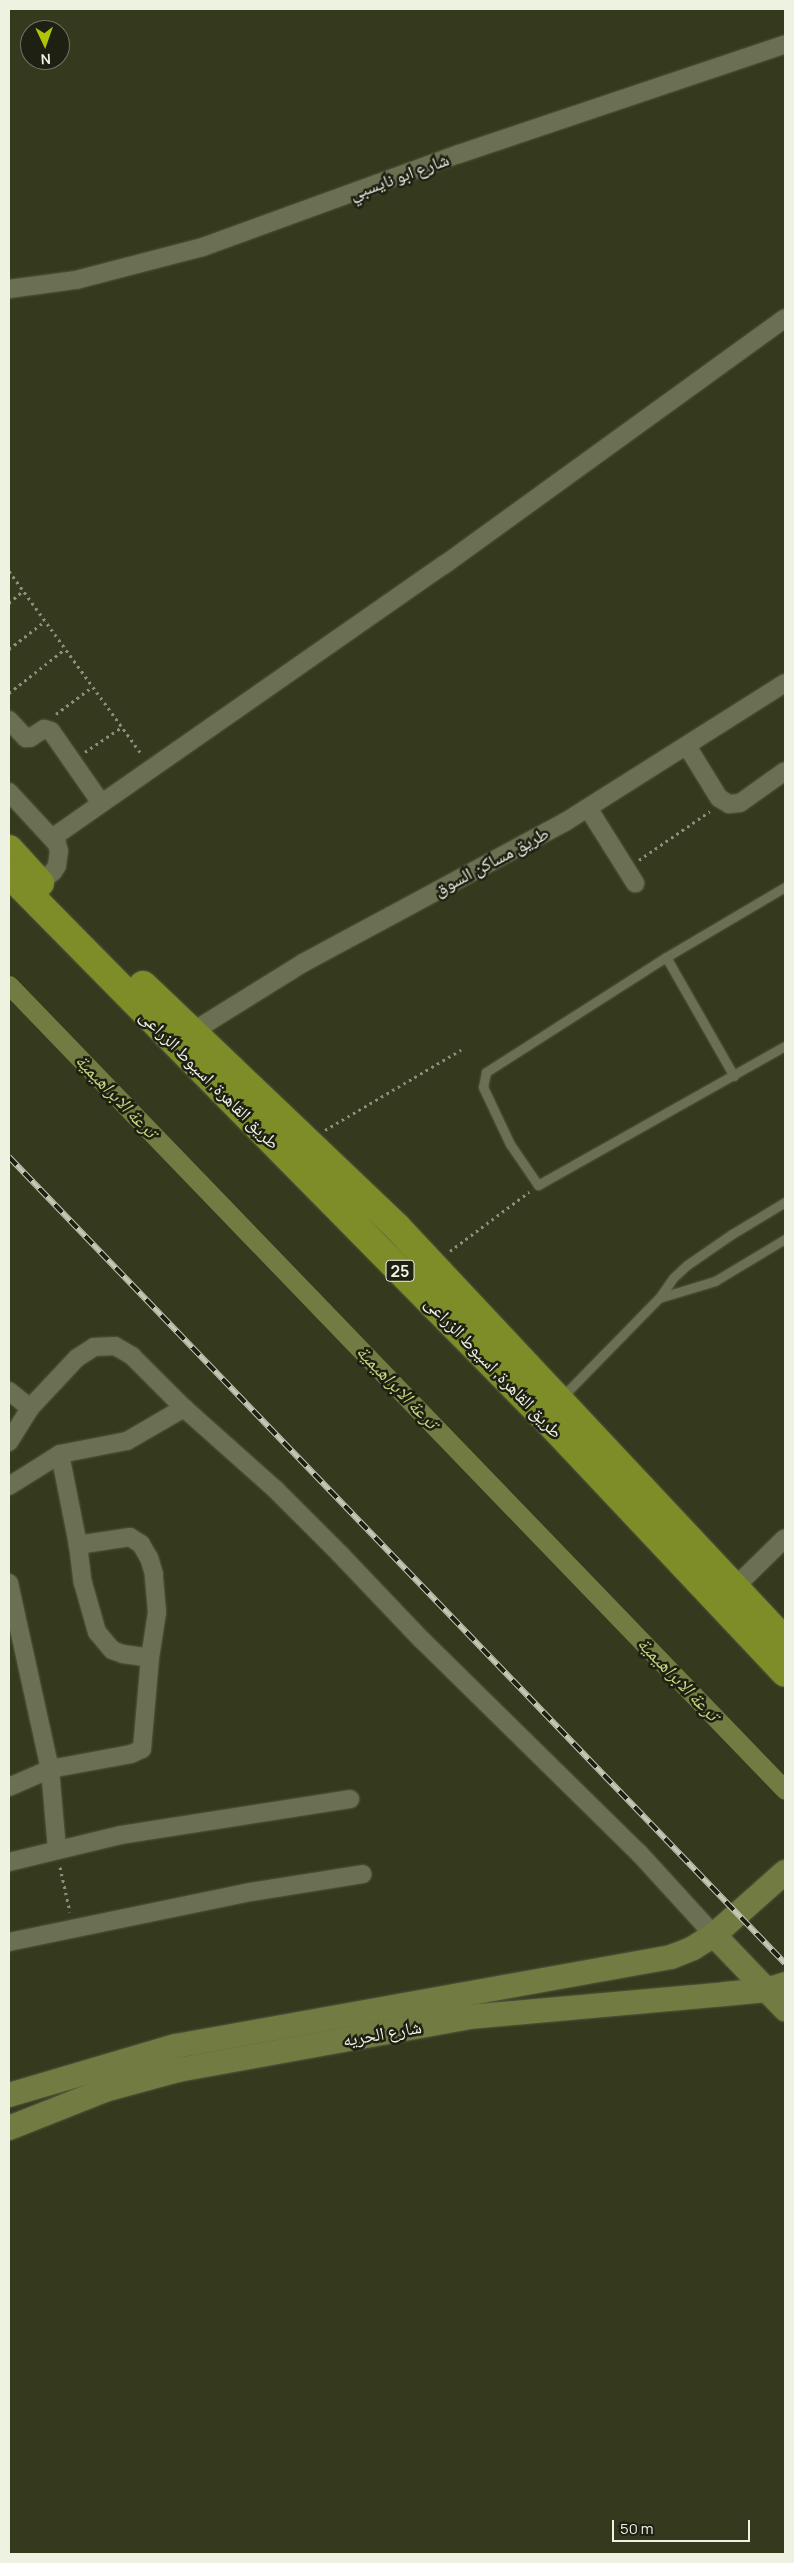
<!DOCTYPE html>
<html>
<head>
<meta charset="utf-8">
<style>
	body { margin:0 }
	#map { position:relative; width:794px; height:2563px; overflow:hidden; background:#353a1e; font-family:Manrope,"Noto Naskh Arabic",sans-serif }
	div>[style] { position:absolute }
	.canal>* { height:19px; margin:-9.5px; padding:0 9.5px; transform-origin:9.5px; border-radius:9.5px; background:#727c42 }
	.path>* { height:3px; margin-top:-1.5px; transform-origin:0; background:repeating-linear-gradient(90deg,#8c9079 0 2.5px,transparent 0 6.5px) }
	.roads { filter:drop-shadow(0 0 1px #53573e) drop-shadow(0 0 1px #53573e) }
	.service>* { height:9px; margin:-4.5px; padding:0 4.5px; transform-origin:4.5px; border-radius:4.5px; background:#6a7051 }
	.minor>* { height:18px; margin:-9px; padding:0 9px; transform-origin:9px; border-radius:9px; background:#6a7051 }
	.secondary>* { height:24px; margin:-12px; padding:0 12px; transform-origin:12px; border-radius:12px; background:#727b42 }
	.trunk>* { height:28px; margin:-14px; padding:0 14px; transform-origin:14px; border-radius:14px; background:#7f8d28 }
	.rail>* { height:5.5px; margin-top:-2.75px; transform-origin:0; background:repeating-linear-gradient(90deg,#1d2013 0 11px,#c3c7b4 0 22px); box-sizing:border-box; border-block:1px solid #c3c7b4 }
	span { translate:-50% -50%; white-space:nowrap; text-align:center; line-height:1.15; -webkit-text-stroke:5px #1d2013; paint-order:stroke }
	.shield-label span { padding:1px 4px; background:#1d2013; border:1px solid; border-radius:4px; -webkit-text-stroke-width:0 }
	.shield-label { font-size:16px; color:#eef2e1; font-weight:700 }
	.street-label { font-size:18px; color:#eef2e1 }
	.water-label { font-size:19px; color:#c3d37d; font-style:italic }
	.frame { position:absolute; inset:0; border:10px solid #eef2e1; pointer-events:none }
	.north { position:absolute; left:20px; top:20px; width:50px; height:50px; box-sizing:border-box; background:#1d2013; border:1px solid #717465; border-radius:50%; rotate:177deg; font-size:14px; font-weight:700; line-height:20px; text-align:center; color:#eef2e1 }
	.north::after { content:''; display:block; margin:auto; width:18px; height:22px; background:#b0c503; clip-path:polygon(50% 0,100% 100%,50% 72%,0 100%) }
	.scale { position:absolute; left:612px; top:2520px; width:138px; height:22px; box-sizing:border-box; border:2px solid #eef2e1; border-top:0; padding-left:6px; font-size:15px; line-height:18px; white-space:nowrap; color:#eef2e1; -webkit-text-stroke:4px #1d2013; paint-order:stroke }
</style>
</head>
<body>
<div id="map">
	<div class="canal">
		<i style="left:9px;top:985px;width:1118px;rotate:46.05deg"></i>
	</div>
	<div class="path">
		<i style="left:9px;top:571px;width:227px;rotate:54.1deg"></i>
		<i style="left:9px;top:603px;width:18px;rotate:-41deg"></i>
		<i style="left:9px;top:649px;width:46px;rotate:-37.9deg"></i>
		<i style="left:9px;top:693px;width:71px;rotate:-38.2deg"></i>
		<i style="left:56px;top:714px;width:45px;rotate:-36.9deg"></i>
		<i style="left:85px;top:752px;width:45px;rotate:-34deg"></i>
		<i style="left:639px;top:860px;width:86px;rotate:-34.6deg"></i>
		<i style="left:325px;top:1130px;width:158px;rotate:-30.5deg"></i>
		<i style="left:450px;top:1251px;width:99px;rotate:-36.8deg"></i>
		<i style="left:60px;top:1867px;width:46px;rotate:77.5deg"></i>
	</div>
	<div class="roads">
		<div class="service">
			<i style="left:785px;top:887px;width:138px;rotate:149.5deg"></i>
			<i style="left:666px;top:957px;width:214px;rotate:147.4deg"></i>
			<i style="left:486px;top:1072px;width:15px;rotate:101deg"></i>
			<i style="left:483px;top:1087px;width:63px;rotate:64.7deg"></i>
			<i style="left:510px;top:1144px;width:50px;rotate:55.7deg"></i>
			<i style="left:538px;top:1185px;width:283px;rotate:-29.4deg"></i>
			<i style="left:666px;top:957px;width:137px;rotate:60.3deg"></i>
			<i style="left:659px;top:1298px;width:59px;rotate:-16.9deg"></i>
			<i style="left:715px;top:1281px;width:82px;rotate:-31deg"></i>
			<i style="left:561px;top:1398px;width:140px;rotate:-45.6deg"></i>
			<i style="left:659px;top:1298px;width:24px;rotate:-55deg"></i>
			<i style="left:673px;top:1278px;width:19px;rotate:-43deg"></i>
			<i style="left:687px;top:1265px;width:55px;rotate:-34.6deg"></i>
			<i style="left:732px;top:1234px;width:62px;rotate:-31.1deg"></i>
		</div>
		<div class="minor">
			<i style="left:9px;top:289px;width:68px;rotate:-7.7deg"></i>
			<i style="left:76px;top:280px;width:131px;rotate:-14.6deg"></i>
			<i style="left:203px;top:247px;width:272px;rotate:-20deg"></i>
			<i style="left:459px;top:154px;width:344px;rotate:-18.6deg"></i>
			<i style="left:9px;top:720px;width:25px;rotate:47deg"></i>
			<i style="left:26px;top:738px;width:4px"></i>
			<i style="left:30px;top:738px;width:17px;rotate:-33deg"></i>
			<i style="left:44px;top:729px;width:7px;rotate:16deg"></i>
			<i style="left:51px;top:731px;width:88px;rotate:55.2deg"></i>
			<i style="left:687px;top:746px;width:61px;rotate:58.4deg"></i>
			<i style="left:719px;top:798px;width:12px;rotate:31deg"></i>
			<i style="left:729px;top:804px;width:11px;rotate:-5deg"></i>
			<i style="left:740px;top:803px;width:55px;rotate:-35.4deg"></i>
			<i style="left:9px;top:792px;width:71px;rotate:47.3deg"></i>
			<i style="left:57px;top:844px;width:7px;rotate:74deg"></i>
			<i style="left:59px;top:851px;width:15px;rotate:98deg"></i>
			<i style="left:57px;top:866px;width:7px;rotate:124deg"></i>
			<i style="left:53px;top:872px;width:26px;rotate:144deg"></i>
			<i style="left:588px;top:808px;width:89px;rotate:57.9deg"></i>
			<i style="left:52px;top:838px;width:478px;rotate:-34.9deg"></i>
			<i style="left:444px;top:565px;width:421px;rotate:-35.9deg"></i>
			<i style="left:192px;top:1032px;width:131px;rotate:-31.9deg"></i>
			<i style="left:303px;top:963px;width:298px;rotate:-28.3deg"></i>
			<i style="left:565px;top:822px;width:260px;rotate:-32.3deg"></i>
			<i style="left:9px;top:1391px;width:27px;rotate:39deg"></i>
			<i style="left:30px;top:1408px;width:69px;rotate:-46.8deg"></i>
			<i style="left:77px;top:1358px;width:20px;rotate:-33deg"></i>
			<i style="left:94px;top:1347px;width:21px;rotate:-3deg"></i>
			<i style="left:115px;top:1346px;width:20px;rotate:30deg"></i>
			<i style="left:132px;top:1356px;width:74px;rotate:45deg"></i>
			<i style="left:184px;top:1408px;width:122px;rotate:41.7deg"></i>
			<i style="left:275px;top:1489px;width:92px;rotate:45deg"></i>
			<i style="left:340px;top:1554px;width:119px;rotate:46.4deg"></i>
			<i style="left:422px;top:1640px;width:304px;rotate:44.5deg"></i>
			<i style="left:639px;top:1853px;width:111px;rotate:47.6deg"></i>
			<i style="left:9px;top:1442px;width:40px;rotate:-58deg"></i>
			<i style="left:60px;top:1454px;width:93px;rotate:78.8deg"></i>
			<i style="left:78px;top:1545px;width:38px;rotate:83deg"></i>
			<i style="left:83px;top:1583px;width:51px;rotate:74.1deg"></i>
			<i style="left:97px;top:1632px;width:23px;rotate:50deg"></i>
			<i style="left:112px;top:1650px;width:12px;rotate:20deg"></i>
			<i style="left:123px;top:1654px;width:27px;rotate:8deg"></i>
			<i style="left:9px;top:1486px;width:60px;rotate:-32.1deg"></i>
			<i style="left:60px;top:1454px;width:68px;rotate:-11deg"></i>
			<i style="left:127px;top:1441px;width:66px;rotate:-30.1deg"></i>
			<i style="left:9px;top:1583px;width:190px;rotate:77.6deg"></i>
			<i style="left:50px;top:1769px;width:80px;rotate:85deg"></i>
			<i style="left:734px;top:1588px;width:71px;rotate:-44.4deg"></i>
			<i style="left:9px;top:1787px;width:45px;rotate:-23.7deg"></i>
			<i style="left:50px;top:1769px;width:82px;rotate:-10.5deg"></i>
			<i style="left:131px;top:1754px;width:12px;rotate:-24deg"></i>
			<i style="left:142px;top:1749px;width:91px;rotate:-85deg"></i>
			<i style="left:150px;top:1658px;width:47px;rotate:-81.3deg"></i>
			<i style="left:157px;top:1612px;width:38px;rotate:-95deg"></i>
			<i style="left:154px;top:1574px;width:17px;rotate:-107deg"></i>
			<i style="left:149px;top:1558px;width:16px;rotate:-120deg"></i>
			<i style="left:141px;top:1544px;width:13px;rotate:-148deg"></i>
			<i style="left:130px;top:1537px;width:53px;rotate:171.3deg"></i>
			<i style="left:9px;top:1862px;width:115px;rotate:-13.6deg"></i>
			<i style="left:121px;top:1835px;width:232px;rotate:-8.9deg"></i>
			<i style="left:9px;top:1942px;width:247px;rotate:-11.7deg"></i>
			<i style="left:251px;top:1892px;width:113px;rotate:-9.1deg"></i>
		</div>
		<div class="secondary">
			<i style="left:714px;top:1935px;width:103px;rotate:46.2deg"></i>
			<i style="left:9px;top:2095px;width:174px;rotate:-16.4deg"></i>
			<i style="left:176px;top:2046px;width:503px;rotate:-10.19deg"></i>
			<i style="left:671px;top:1957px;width:24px;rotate:-22deg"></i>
			<i style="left:693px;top:1948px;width:25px;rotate:-32deg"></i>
			<i style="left:714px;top:1935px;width:95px;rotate:-41.6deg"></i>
			<i style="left:9px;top:2128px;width:103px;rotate:-21.6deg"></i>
			<i style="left:105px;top:2090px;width:76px;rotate:-15.3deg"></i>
			<i style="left:178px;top:2070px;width:296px;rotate:-10.3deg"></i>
			<i style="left:469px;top:2017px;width:257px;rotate:-5.1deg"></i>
			<i style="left:725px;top:1994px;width:42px;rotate:-5.4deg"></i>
			<i style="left:767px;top:1990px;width:19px;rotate:-18deg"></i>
		</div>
		<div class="trunk">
			<i style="left:9px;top:849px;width:46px;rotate:47.6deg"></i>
			<i style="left:9px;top:874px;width:767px;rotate:45.42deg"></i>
			<i style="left:547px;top:1420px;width:347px;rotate:46.7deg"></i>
			<i style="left:143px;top:985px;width:351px;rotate:43.6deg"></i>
			<i style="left:397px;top:1227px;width:567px;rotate:46.86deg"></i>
		</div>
	</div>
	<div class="rail">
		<i style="left:9px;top:1157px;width:1119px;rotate:46.09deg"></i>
	</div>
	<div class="shield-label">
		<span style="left:400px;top:1271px">25</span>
	</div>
	<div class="street-label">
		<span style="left:399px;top:176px;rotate:-20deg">شارع ابو نايسبي</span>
		<span style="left:491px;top:861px;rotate:-28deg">طريق مساكن السوق</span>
		<span style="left:210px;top:1079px;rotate:45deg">طريق القاهرة, اسيوط الزراعى</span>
		<span style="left:494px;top:1367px;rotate:46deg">طريق القاهرة, اسيوط الزراعى</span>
		<span style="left:382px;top:2033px;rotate:-10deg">شارع الحريه</span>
	</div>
	<div class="water-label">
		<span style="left:116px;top:1096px;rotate:46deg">ترعة الابراهيمية</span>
		<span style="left:397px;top:1387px;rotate:46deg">ترعة الابراهيمية</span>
		<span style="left:678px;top:1679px;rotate:46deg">ترعة الابراهيمية</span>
	</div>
	<div class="frame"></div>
	<div class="north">N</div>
	<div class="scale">50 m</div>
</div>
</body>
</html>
